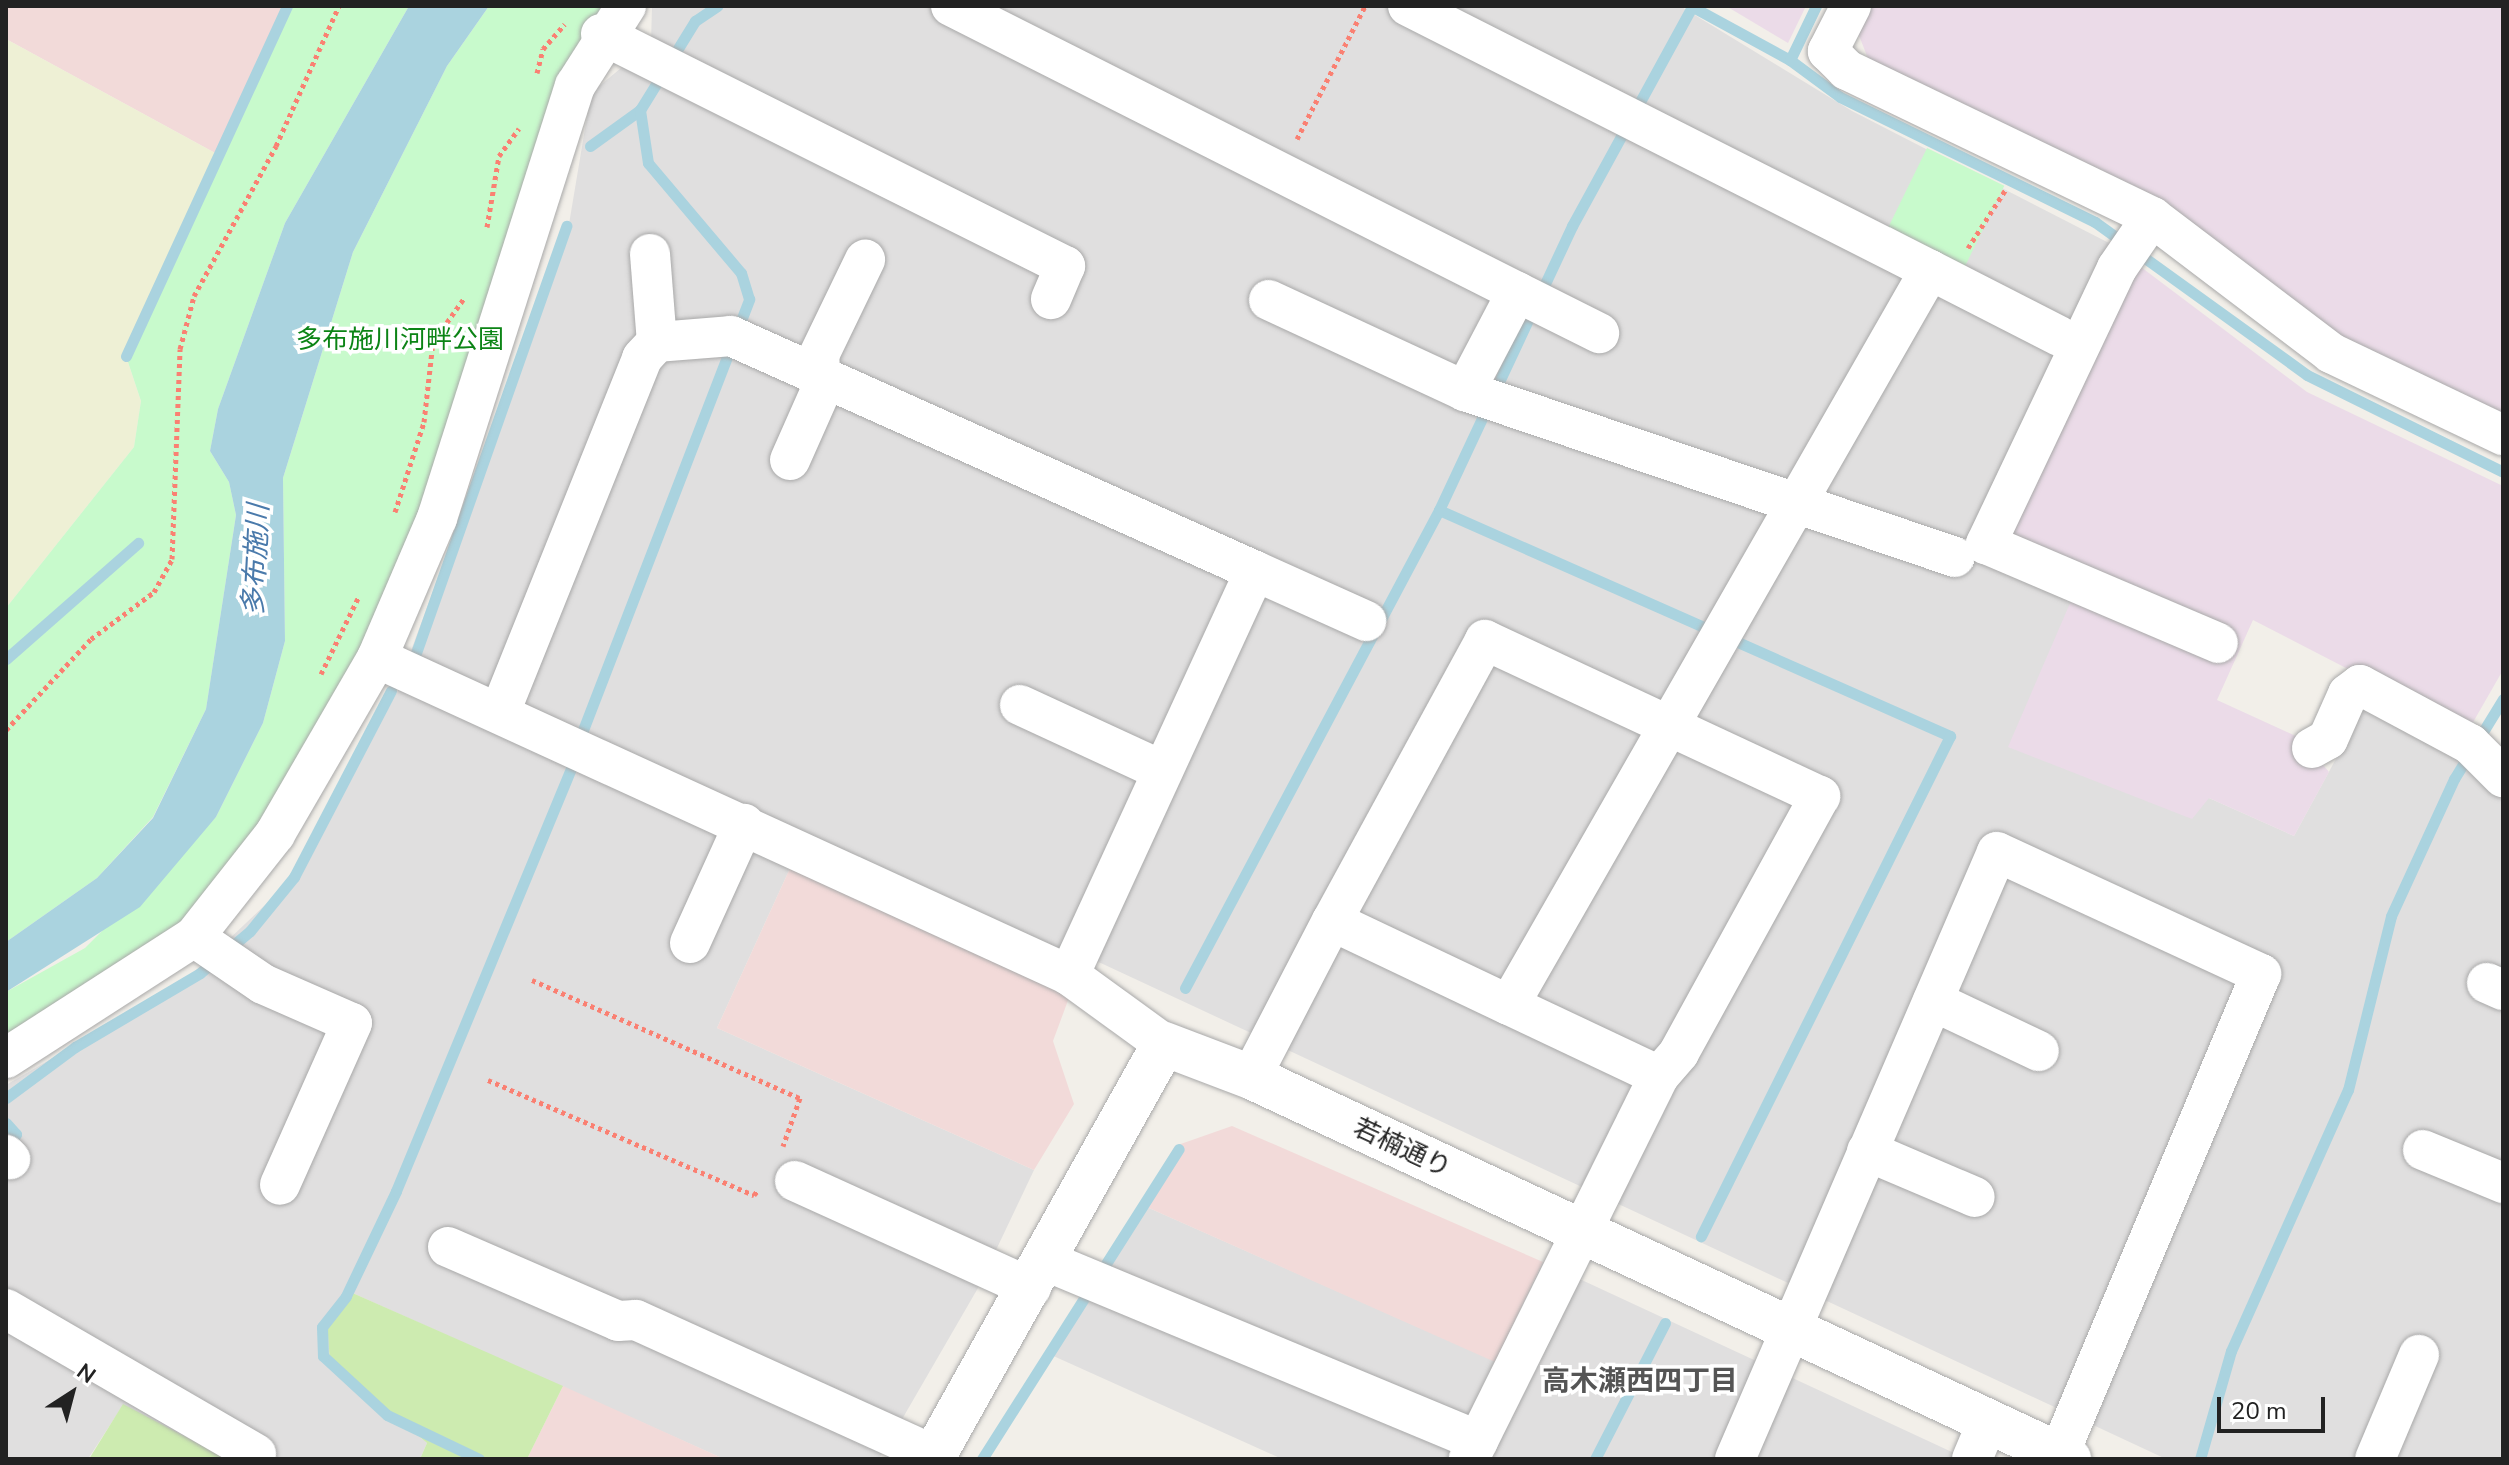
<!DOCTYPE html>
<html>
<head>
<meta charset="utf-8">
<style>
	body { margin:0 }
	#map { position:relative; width:2509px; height:1465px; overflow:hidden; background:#f2efe9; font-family:"Nunito Sans","Noto Sans JP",sans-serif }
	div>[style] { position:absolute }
	.residential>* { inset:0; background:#e0dfdf }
	.commercial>* { inset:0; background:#f2dad9 }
	.industrial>* { inset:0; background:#ebdbe8 }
	.farmland>* { inset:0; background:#eef0d5 }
	.grass>* { inset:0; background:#cdebb0 }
	.park>* { inset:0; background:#c8facc; transform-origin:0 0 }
	.water>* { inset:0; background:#aad3df }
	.stream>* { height:11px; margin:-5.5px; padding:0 5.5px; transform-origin:5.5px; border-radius:5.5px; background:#aad3df }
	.path>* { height:5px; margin-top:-2.5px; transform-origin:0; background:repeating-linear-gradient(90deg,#fa8072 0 4px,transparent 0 8px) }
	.roads { filter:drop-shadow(0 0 2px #a9a9a9) drop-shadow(0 0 2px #a9a9a9) }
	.minor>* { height:40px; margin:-20px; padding:0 20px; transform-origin:20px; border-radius:20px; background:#fff }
	.tertiary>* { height:44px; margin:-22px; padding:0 22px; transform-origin:22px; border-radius:22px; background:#fff }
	span { translate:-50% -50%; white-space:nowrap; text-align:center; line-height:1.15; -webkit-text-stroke:7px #fff; paint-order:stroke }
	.park-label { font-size:26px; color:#0c8416 }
	.street-label { font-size:26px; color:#222 }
	.water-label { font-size:28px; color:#4a7aab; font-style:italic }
	.neighbourhood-label { font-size:28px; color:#555; font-weight:700 }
	.frame { position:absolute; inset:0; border:8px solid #222; pointer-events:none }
	.north { position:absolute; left:32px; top:1353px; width:80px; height:80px; -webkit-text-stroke:6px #fff; paint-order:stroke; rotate:36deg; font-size:22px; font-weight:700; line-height:32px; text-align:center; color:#222 }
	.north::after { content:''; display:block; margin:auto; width:28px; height:36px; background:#222; clip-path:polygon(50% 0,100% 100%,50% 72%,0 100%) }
	.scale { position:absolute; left:2217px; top:1397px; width:108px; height:36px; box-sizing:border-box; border:4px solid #222; border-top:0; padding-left:10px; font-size:24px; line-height:28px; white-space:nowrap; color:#222; -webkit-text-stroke:6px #fff; paint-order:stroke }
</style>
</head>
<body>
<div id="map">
	<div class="residential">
		<i style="clip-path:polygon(652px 6px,1680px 6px,1852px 111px,2109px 243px,1964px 548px,2075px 594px,2009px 747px,2209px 798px,2294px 836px,2368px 700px,2503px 789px,2503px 1459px,2166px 1459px,1090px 958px,1047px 952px,409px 656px,569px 224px,591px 93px,651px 43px)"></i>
		<i style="clip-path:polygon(403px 682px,792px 864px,717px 1028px,1034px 1170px,978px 1288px,879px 1459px,724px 1459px,348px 1291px,330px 1361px,427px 1443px,420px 1459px,228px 1459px,123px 1405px,88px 1459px,6px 1459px,6px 1085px,184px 982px,286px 885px)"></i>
		<i style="clip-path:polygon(1140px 1204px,1495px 1361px,1543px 1262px,1967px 1459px,1282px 1459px,1049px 1354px)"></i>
	</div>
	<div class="commercial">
		<i style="clip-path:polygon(6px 6px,287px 6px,217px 154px,6px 39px)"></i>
		<i style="clip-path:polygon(792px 864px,1070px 995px,1053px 1041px,1074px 1104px,1034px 1170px,717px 1028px)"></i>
		<i style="clip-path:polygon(1232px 1126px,1543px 1262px,1495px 1362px,1140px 1204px,1175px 1146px)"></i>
		<i style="clip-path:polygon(563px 1386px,724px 1459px,527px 1459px)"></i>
	</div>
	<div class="industrial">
		<i style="clip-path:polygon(1726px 6px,1806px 6px,1788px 43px)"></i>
		<i style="clip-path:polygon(1871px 6px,2503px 6px,2503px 422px,2348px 345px,1869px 61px,1858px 33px)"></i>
		<i style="clip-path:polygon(2109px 243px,2307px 392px,2503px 486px,2503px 670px,2468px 731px,2253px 620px,2217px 700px,2300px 738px,2329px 772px,2294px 836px,2209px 798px,2192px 819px,2008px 747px,2074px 594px,1964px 548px)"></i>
	</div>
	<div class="farmland">
		<i style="clip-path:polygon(6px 39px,217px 154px,126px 356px,141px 401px,134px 447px,6px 608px)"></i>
	</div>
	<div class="grass">
		<i style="clip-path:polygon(348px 1291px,563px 1386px,527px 1459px,420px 1459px,427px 1443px,330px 1361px,327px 1322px)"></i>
		<i style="clip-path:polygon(123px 1404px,228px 1459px,89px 1459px)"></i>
	</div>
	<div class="park">
		<i style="clip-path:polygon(287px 6px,409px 6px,285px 223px,218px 409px,210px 451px,229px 482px,236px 515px,206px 709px,153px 817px,97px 878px,6px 942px,6px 608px,134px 447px,141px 401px,126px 356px)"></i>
		<i style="clip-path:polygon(489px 6px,606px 6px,420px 514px,322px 734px,184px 929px,6px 1040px,6px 992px,85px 948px,216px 817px,263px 723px,285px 641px,283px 478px,353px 252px,447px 66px)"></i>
		<i style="left:1927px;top:148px;width:86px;height:98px;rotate:26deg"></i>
	</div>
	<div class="water">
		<i style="clip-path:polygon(409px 6px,489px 6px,447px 66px,353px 252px,283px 478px,285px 641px,263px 723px,216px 817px,140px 907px,6px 992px,6px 942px,97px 878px,153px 818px,206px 709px,236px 515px,229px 482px,210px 451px,218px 409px,285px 223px)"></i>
	</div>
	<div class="stream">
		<i style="left:1691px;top:6px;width:113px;rotate:28.6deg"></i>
		<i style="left:1790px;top:60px;width:62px;rotate:36.5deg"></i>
		<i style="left:1840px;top:97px;width:284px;rotate:26.1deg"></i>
		<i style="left:2095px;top:222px;width:261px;rotate:35.8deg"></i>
		<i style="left:2307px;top:375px;width:219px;rotate:26.3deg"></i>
		<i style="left:1790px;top:60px;width:60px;rotate:-64.3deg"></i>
		<i style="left:590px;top:146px;width:62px;rotate:-35.8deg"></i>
		<i style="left:640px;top:110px;width:105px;rotate:-58.3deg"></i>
		<i style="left:695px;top:21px;width:27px;rotate:-34deg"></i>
		<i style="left:126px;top:356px;width:385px;rotate:-65.3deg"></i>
		<i style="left:1439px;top:510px;width:559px;rotate:23.86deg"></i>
		<i style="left:1950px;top:736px;width:559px;rotate:116.47deg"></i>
		<i style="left:416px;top:653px;width:453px;rotate:-70.6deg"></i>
		<i style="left:6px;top:659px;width:176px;rotate:-41.3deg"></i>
		<i style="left:583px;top:730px;width:462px;rotate:-68.9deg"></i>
		<i style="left:749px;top:299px;width:27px;rotate:-107deg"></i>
		<i style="left:741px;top:273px;width:144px;rotate:-130.2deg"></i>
		<i style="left:648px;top:163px;width:54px;rotate:-98.6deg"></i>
		<i style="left:1185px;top:988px;width:541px;rotate:-62.01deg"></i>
		<i style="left:1439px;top:510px;width:314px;rotate:-64.9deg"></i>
		<i style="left:1572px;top:226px;width:250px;rotate:-61.3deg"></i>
		<i style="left:6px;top:1098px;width:86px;rotate:-36.5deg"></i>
		<i style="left:75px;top:1047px;width:145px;rotate:-30.6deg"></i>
		<i style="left:200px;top:973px;width:65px;rotate:-40deg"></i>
		<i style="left:250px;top:931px;width:70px;rotate:-50.8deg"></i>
		<i style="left:294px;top:877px;width:210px;rotate:-62.5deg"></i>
		<i style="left:6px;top:1123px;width:15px;rotate:48deg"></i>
		<i style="left:16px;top:1134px;width:16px;rotate:125deg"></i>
		<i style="left:479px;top:1459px;width:102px;rotate:-154.4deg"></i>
		<i style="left:387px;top:1415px;width:87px;rotate:-137.3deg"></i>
		<i style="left:323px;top:1356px;width:29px;rotate:-92deg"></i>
		<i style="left:322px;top:1327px;width:39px;rotate:-52deg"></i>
		<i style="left:346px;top:1296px;width:116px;rotate:-64.5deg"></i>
		<i style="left:396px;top:1191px;width:459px;rotate:-67.5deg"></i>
		<i style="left:982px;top:1459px;width:367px;rotate:-57.6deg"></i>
		<i style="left:1595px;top:1459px;width:153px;rotate:-62.8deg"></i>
		<i style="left:2200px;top:1459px;width:112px;rotate:-74deg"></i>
		<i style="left:2231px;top:1351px;width:286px;rotate:-65.9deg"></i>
		<i style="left:2348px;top:1090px;width:179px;rotate:-76.1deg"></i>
		<i style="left:2391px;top:916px;width:151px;rotate:-65.3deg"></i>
		<i style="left:2454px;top:779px;width:94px;rotate:-58.5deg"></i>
	</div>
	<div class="path">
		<i style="left:537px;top:73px;width:25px;rotate:-76deg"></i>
		<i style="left:543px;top:49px;width:33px;rotate:-49deg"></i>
		<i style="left:1297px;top:139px;width:149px;rotate:-62.9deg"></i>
		<i style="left:487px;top:227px;width:72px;rotate:-80.4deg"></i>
		<i style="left:499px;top:156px;width:34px;rotate:-54deg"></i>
		<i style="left:1968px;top:248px;width:70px;rotate:-57.2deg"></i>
		<i style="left:395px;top:512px;width:95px;rotate:-72.1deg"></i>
		<i style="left:424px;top:422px;width:81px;rotate:-83.6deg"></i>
		<i style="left:433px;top:342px;width:55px;rotate:-54.6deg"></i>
		<i style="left:321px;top:674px;width:85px;rotate:-64deg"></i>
		<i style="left:6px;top:730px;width:125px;rotate:-47deg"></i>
		<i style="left:91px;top:639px;width:79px;rotate:-36.7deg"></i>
		<i style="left:154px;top:592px;width:38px;rotate:-61deg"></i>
		<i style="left:172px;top:559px;width:210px;rotate:-87.8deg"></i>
		<i style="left:180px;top:349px;width:55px;rotate:-75.2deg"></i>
		<i style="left:194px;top:296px;width:171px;rotate:-61.3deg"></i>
		<i style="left:276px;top:146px;width:154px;rotate:-65.8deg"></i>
		<i style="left:532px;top:980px;width:293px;rotate:23.8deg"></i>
		<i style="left:800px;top:1098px;width:51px;rotate:109.5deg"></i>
		<i style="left:488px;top:1080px;width:290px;rotate:23.4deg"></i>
		<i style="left:754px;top:1195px;width:6px;rotate:-51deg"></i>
	</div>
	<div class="roads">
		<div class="minor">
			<i style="left:951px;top:6px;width:634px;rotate:26.81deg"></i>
			<i style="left:1517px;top:292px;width:112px;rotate:117.7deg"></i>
			<i style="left:1465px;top:391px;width:517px;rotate:18.72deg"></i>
			<i style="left:1408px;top:6px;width:585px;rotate:26.83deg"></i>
			<i style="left:1930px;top:270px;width:847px;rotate:119.8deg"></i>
			<i style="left:1509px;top:1005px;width:166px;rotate:25.3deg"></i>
			<i style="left:1659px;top:1076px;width:428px;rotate:116.4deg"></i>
			<i style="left:1851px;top:6px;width:51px;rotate:117.1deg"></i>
			<i style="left:1828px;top:51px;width:27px;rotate:45deg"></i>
			<i style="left:1847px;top:70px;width:339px;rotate:25.7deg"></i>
			<i style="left:2152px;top:217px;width:225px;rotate:37.2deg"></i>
			<i style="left:2331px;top:353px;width:191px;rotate:25.5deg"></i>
			<i style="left:601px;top:34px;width:519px;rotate:26.57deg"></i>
			<i style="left:1065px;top:266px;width:36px;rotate:113deg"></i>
			<i style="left:2152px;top:217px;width:62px;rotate:124.5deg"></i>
			<i style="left:2117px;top:268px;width:306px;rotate:115.4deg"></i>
			<i style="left:1986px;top:544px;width:252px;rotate:23.1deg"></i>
			<i style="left:650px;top:254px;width:88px;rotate:85.5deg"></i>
			<i style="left:1930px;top:270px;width:145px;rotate:27.1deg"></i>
			<i style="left:1517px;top:292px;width:92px;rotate:26.6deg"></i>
			<i style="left:1269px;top:300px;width:216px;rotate:24.9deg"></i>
			<i style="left:790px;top:460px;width:77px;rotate:-66.1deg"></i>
			<i style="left:821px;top:390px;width:35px;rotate:-93deg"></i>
			<i style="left:819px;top:355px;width:106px;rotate:-64.2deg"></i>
			<i style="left:1255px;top:571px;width:122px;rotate:24.2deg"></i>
			<i style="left:377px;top:658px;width:761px;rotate:24.61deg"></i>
			<i style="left:1069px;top:975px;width:117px;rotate:36deg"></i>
			<i style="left:1020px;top:705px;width:157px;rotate:24.8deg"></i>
			<i style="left:500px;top:712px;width:381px;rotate:-68.1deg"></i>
			<i style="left:642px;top:358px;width:22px;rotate:-47deg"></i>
			<i style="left:657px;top:342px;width:74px;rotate:-4.6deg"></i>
			<i style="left:731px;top:336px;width:574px;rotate:24.15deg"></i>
			<i style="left:1255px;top:571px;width:445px;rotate:114.7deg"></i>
			<i style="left:2312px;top:748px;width:18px;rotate:-29deg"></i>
			<i style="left:2328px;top:739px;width:49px;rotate:-66deg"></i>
			<i style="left:2348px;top:694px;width:15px;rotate:-37deg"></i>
			<i style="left:2360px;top:685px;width:125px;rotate:28.2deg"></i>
			<i style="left:2470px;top:744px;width:47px;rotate:45deg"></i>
			<i style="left:1332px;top:921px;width:320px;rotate:-61.4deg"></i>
			<i style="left:1485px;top:640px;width:370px;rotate:25deg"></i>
			<i style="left:1820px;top:796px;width:293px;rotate:118.8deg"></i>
			<i style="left:1679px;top:1053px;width:30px;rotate:131deg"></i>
			<i style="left:194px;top:937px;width:83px;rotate:34.3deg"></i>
			<i style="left:263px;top:984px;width:97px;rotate:23.7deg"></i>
			<i style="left:352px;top:1023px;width:177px;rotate:114deg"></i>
			<i style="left:690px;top:943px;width:131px;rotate:-65.6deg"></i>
			<i style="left:2487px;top:983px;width:17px;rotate:24deg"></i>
			<i style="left:1933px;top:1001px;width:117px;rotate:25.3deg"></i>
			<i style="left:6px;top:1058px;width:224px;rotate:-32.8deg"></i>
			<i style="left:194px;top:937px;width:131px;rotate:-51.8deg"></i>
			<i style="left:275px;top:834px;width:203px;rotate:-59.9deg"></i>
			<i style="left:377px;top:658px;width:152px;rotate:-66.8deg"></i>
			<i style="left:437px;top:518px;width:454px;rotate:-72.3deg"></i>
			<i style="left:575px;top:86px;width:95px;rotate:-57.5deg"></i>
			<i style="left:1251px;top:1077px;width:176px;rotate:-62.6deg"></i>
			<i style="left:1332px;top:921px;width:196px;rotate:25.4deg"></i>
			<i style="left:2423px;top:1150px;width:87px;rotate:22.4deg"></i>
			<i style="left:1867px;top:1151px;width:117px;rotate:23.1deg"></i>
			<i style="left:6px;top:1155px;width:6px;rotate:45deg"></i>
			<i style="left:795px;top:1181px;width:259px;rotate:24.4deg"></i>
			<i style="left:448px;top:1247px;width:185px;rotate:23.5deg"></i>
			<i style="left:618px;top:1321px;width:18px;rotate:-3deg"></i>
			<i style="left:636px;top:1320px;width:327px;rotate:24.4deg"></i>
			<i style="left:1046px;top:1261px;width:468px;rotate:22.6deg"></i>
			<i style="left:6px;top:1309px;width:289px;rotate:30.1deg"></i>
			<i style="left:1735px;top:1459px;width:661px;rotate:-66.65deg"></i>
			<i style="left:1997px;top:852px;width:291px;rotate:24.8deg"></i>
			<i style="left:2261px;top:974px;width:521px;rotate:112.82deg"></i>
			<i style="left:1972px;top:1459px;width:41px;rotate:-67.2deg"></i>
			<i style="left:2375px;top:1459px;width:113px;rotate:-67.1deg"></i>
		</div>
		<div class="tertiary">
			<i style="left:932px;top:1459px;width:475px;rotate:-60.8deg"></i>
			<i style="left:1164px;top:1044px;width:93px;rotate:20.8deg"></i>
			<i style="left:1251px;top:1077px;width:903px;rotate:25.03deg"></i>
		</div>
	</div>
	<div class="park-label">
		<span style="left:400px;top:340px">多布施川河畔公園</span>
	</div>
	<div class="street-label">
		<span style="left:1402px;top:1148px;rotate:25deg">若楠通り</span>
	</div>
	<div class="water-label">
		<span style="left:256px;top:560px;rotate:-87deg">多布施川</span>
	</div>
	<div class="neighbourhood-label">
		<span style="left:1640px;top:1381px">高木瀬西四丁目</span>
	</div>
	<div class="frame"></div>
	<div class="north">N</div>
	<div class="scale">20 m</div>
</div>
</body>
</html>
